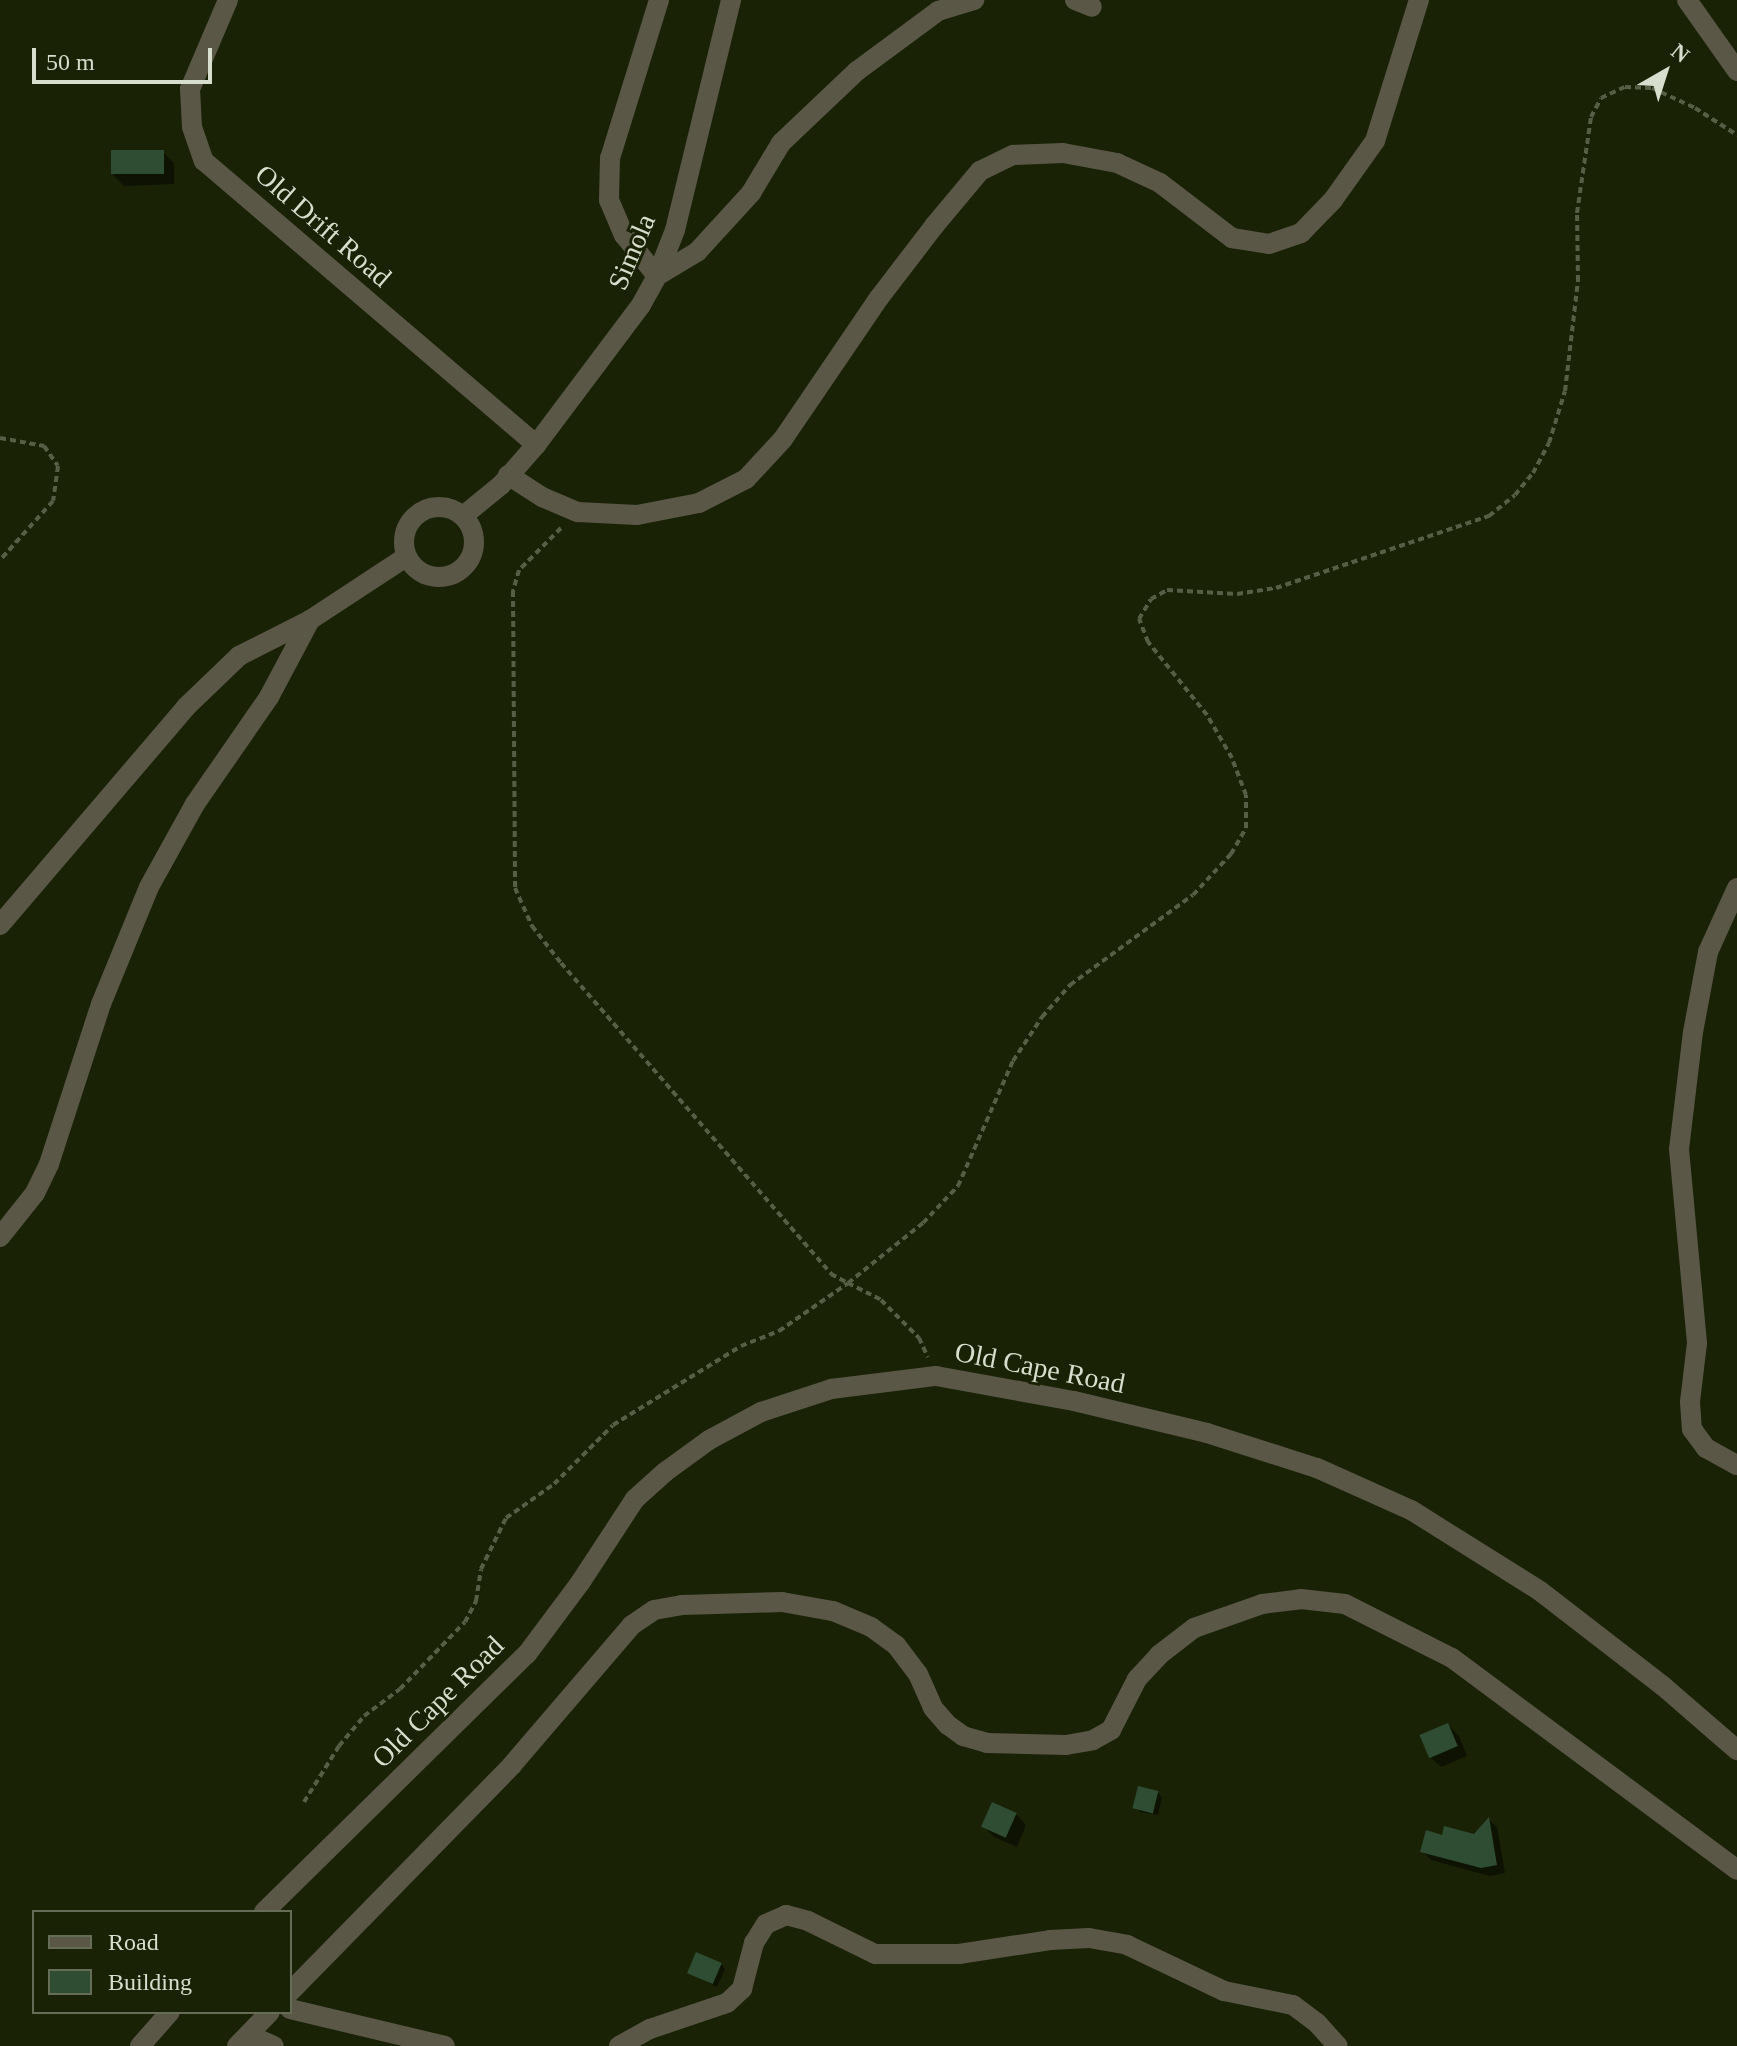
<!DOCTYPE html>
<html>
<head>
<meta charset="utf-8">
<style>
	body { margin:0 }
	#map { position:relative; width:1737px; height:2046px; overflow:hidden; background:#1a2206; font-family:"Times New Roman",serif }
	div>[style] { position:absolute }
	.shadow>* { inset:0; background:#0007 }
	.building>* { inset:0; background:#2e4d32; transform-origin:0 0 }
	.path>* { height:4px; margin-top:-2px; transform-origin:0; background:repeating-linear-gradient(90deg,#575e46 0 6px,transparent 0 10px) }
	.minor>* { height:20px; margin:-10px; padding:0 10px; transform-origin:10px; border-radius:10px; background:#5a5746 }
	.minor>.ring { margin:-10px; padding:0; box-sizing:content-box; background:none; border:20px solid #5a5746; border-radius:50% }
	span { translate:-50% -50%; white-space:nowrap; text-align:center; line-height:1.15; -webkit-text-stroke:6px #1a2206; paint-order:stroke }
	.street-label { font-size:28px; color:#d8decd }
	.legend { position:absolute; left:32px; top:1910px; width:260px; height:104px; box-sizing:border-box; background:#1a2206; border:2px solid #666d56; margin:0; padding:10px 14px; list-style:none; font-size:24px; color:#d8decd }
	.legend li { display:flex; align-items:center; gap:16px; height:40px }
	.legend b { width:40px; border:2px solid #666d56 }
	.north { position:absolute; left:1625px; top:32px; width:80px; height:80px; -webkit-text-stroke:6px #1a2206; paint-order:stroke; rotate:39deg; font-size:22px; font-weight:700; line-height:32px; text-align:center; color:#d8decd }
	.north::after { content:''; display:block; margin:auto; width:28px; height:36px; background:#d8decd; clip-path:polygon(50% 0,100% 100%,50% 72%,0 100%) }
	.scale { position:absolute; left:32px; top:48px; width:180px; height:36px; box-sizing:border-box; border:4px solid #d8decd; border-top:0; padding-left:10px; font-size:24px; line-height:28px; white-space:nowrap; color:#d8decd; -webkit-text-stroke:6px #1a2206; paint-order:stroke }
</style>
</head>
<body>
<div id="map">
	<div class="shadow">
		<i style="clip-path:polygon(163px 152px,174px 163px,174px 184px,124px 186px,113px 175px)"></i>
		<i style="clip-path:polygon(1448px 1725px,1459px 1736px,1467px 1756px,1441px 1767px,1430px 1757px)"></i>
		<i style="clip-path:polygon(1157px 1792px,1162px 1797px,1158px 1815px,1140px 1812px,1136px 1807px)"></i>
		<i style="clip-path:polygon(1016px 1814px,1026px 1825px,1017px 1847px,994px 1837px,983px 1826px)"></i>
		<i style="clip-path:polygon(1489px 1820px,1497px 1827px,1505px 1873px,1490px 1876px,1431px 1860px,1423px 1852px,1444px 1837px,1475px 1836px)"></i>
		<i style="clip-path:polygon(721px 1964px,725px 1969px,717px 1987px,690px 1973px)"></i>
	</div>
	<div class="building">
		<i style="left:164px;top:150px;width:24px;height:53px;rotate:90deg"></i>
		<i style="left:1448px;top:1723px;width:25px;height:31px;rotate:67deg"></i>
		<i style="left:1138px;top:1786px;width:21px;height:23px;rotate:14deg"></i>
		<i style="left:992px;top:1802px;width:27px;height:27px;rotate:24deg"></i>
		<i style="clip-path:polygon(1489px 1817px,1497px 1865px,1481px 1868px,1420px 1852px,1426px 1830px,1442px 1835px,1444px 1826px,1474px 1834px)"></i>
		<i style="left:696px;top:1952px;width:28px;height:23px;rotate:23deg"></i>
	</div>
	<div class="path">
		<i style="left:0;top:438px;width:45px;rotate:10.3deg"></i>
		<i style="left:44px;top:446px;width:24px;rotate:55deg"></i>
		<i style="left:58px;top:466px;width:35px;rotate:98deg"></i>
		<i style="left:53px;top:501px;width:79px;rotate:131.9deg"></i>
		<i style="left:561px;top:528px;width:59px;rotate:135deg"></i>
		<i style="left:519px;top:570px;width:22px;rotate:106deg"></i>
		<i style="left:513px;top:591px;width:297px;rotate:89.6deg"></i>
		<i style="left:515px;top:888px;width:42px;rotate:65.9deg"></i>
		<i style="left:532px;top:926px;width:47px;rotate:51.9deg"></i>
		<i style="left:561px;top:963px;width:412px;rotate:49deg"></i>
		<i style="left:831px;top:1274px;width:19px;rotate:28deg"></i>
		<i style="left:848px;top:1283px;width:96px;rotate:-38.7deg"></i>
		<i style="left:923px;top:1223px;width:51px;rotate:-46.6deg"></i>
		<i style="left:958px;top:1186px;width:137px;rotate:-66.3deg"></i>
		<i style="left:1013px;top:1061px;width:53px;rotate:-56.6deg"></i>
		<i style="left:1042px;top:1017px;width:43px;rotate:-48.8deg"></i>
		<i style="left:1070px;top:985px;width:152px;rotate:-36.2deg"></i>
		<i style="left:1193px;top:895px;width:56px;rotate:-47.2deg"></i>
		<i style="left:1231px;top:854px;width:30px;rotate:-60deg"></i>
		<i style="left:1246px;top:828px;width:33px;rotate:-90deg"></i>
		<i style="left:1246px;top:795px;width:40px;rotate:-111deg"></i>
		<i style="left:1232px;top:758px;width:50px;rotate:-120.2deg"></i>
		<i style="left:1207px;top:715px;width:94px;rotate:-128.9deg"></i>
		<i style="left:1148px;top:642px;width:25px;rotate:-111deg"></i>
		<i style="left:1139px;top:619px;width:23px;rotate:-59deg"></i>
		<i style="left:1151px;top:599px;width:18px;rotate:-29deg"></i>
		<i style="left:1167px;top:590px;width:70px;rotate:3.3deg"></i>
		<i style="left:1237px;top:594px;width:39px;rotate:-9deg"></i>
		<i style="left:1276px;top:588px;width:225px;rotate:-18.7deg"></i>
		<i style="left:1489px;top:516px;width:33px;rotate:-39deg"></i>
		<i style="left:1515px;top:495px;width:28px;rotate:-51deg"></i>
		<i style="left:1533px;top:473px;width:34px;rotate:-62deg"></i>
		<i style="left:1549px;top:443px;width:54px;rotate:-72.9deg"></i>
		<i style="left:1565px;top:391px;width:111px;rotate:-83.3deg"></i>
		<i style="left:1578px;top:281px;width:68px;rotate:-90.8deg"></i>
		<i style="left:1577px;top:213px;width:97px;rotate:-81.7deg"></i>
		<i style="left:1591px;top:117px;width:21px;rotate:-62deg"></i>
		<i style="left:1601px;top:98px;width:26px;rotate:-25deg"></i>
		<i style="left:1625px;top:87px;width:27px;rotate:2deg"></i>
		<i style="left:1652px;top:88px;width:47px;rotate:24.9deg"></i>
		<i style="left:1695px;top:108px;width:50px;rotate:32.7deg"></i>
		<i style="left:304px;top:1802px;width:66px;rotate:-58deg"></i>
		<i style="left:339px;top:1746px;width:39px;rotate:-50deg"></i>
		<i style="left:364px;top:1716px;width:45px;rotate:-36.9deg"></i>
		<i style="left:400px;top:1689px;width:93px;rotate:-45.9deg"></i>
		<i style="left:465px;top:1622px;width:24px;rotate:-62deg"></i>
		<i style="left:476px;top:1601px;width:32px;rotate:-81deg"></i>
		<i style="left:481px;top:1569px;width:57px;rotate:-63.9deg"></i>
		<i style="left:506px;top:1518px;width:59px;rotate:-35.3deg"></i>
		<i style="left:554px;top:1484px;width:83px;rotate:-45deg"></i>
		<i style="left:613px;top:1425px;width:150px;rotate:-31.7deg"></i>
		<i style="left:741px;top:1346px;width:41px;rotate:-21.5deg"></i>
		<i style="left:779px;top:1331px;width:84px;rotate:-34.8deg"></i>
		<i style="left:848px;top:1283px;width:37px;rotate:27deg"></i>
		<i style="left:881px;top:1300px;width:54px;rotate:45deg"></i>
		<i style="left:919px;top:1338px;width:21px;rotate:65deg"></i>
	</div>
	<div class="minor">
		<i style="left:228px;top:0;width:97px;rotate:113.1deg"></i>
		<i style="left:190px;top:89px;width:38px;rotate:87deg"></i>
		<i style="left:192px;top:127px;width:36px;rotate:71deg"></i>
		<i style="left:204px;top:161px;width:437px;rotate:40.5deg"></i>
		<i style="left:659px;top:0;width:165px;rotate:107.2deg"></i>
		<i style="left:610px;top:158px;width:42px;rotate:91.4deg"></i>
		<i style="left:609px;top:200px;width:38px;rotate:67deg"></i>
		<i style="left:624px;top:235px;width:53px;rotate:51.2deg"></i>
		<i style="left:657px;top:276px;width:47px;rotate:-31deg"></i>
		<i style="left:697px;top:252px;width:80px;rotate:-47.5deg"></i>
		<i style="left:751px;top:193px;width:58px;rotate:-59deg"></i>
		<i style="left:781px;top:143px;width:105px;rotate:-43.5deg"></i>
		<i style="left:857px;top:71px;width:101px;rotate:-36.5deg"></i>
		<i style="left:938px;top:11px;width:38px;rotate:-17deg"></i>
		<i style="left:1075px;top:0;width:18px;rotate:22deg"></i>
		<i style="left:1687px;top:0;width:87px;rotate:54.8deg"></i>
		<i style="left:508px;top:475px;width:40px;rotate:32.9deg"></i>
		<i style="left:542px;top:497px;width:39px;rotate:23deg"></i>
		<i style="left:578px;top:512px;width:59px;rotate:2.9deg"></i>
		<i style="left:637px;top:515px;width:63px;rotate:-11deg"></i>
		<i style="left:699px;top:503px;width:53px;rotate:-27.1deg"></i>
		<i style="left:746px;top:479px;width:54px;rotate:-47.2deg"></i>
		<i style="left:783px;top:439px;width:171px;rotate:-55.8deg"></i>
		<i style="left:879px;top:298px;width:91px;rotate:-52.6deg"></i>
		<i style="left:934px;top:226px;width:72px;rotate:-50.1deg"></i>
		<i style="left:980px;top:171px;width:37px;rotate:-26deg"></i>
		<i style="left:1013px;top:155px;width:50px;rotate:-2.3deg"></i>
		<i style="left:1063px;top:153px;width:55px;rotate:10.5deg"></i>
		<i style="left:1117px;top:163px;width:47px;rotate:24.9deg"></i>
		<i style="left:1160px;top:183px;width:91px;rotate:37.4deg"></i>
		<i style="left:1232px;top:238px;width:37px;rotate:9deg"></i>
		<i style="left:1269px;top:244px;width:34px;rotate:-19deg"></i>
		<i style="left:1301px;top:233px;width:46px;rotate:-45.9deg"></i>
		<i style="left:1333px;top:200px;width:72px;rotate:-54.6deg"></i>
		<i style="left:1375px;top:141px;width:148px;rotate:-72.7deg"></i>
		<i class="ring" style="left:404px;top:507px;width:50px;height:50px"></i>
		<i style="left:463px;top:516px;width:49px;rotate:-39.2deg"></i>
		<i style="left:501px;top:485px;width:53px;rotate:-48.8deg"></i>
		<i style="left:536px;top:445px;width:175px;rotate:-53.1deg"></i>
		<i style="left:641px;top:305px;width:33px;rotate:-61deg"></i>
		<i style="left:657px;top:276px;width:49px;rotate:-68.6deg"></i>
		<i style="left:675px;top:230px;width:237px;rotate:-76.3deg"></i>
		<i style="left:1737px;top:888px;width:70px;rotate:114.4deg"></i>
		<i style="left:1708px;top:952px;width:81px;rotate:100.6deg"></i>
		<i style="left:1693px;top:1032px;width:118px;rotate:96.8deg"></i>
		<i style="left:1679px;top:1149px;width:195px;rotate:84.7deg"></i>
		<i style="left:1697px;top:1343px;width:59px;rotate:96.8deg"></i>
		<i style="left:1690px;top:1402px;width:27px;rotate:86deg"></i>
		<i style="left:1692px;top:1429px;width:24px;rotate:54deg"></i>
		<i style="left:1706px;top:1448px;width:35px;rotate:29deg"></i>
		<i style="left:0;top:925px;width:287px;rotate:-49.5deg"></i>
		<i style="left:186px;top:707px;width:74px;rotate:-43.9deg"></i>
		<i style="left:239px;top:656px;width:80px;rotate:-26.9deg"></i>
		<i style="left:310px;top:620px;width:115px;rotate:-33.3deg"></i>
		<i style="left:0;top:1237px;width:56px;rotate:-51.5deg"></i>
		<i style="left:35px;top:1193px;width:32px;rotate:-64deg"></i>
		<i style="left:49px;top:1164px;width:168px;rotate:-72deg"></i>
		<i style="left:101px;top:1004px;width:126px;rotate:-67.7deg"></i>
		<i style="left:149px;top:887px;width:95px;rotate:-61deg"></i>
		<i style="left:195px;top:804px;width:130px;rotate:-55.3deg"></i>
		<i style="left:269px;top:697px;width:87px;rotate:-62deg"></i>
		<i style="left:264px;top:1912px;width:368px;rotate:-44.5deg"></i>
		<i style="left:527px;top:1654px;width:89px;rotate:-53.3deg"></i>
		<i style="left:580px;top:1583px;width:100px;rotate:-56.8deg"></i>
		<i style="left:635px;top:1499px;width:40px;rotate:-42deg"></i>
		<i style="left:665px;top:1472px;width:54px;rotate:-36deg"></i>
		<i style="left:709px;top:1440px;width:59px;rotate:-28.3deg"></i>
		<i style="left:761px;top:1412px;width:74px;rotate:-18.2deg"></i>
		<i style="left:831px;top:1389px;width:106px;rotate:-7.1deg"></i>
		<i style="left:936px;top:1376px;width:140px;rotate:10.3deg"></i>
		<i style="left:1074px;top:1401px;width:137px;rotate:13.5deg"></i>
		<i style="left:1207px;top:1433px;width:115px;rotate:17.7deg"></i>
		<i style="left:1317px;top:1468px;width:103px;rotate:24.1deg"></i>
		<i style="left:1411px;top:1510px;width:152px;rotate:32.1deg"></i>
		<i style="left:1540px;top:1591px;width:155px;rotate:37.7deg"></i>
		<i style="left:1663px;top:1686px;width:98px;rotate:40.9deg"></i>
		<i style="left:290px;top:1992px;width:318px;rotate:-45.6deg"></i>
		<i style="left:512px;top:1765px;width:184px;rotate:-49.4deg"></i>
		<i style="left:632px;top:1625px;width:27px;rotate:-34deg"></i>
		<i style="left:654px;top:1610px;width:28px;rotate:-10deg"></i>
		<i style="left:682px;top:1605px;width:100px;rotate:-1.7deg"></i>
		<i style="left:782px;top:1602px;width:52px;rotate:10deg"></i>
		<i style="left:833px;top:1611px;width:41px;rotate:22.8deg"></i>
		<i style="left:871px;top:1627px;width:31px;rotate:36deg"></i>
		<i style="left:896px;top:1645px;width:36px;rotate:53deg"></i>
		<i style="left:918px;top:1674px;width:37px;rotate:66deg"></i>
		<i style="left:933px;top:1708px;width:23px;rotate:49deg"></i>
		<i style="left:948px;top:1725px;width:19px;rotate:36deg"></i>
		<i style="left:963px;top:1736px;width:25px;rotate:16deg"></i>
		<i style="left:987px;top:1743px;width:79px;rotate:1.5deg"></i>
		<i style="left:1066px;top:1745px;width:27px;rotate:-10deg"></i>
		<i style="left:1093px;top:1740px;width:21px;rotate:-29deg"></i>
		<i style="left:1111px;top:1730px;width:57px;rotate:-63deg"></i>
		<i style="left:1137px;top:1679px;width:33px;rotate:-47deg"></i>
		<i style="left:1159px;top:1655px;width:44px;rotate:-37.6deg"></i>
		<i style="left:1194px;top:1628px;width:72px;rotate:-19.4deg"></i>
		<i style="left:1262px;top:1604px;width:39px;rotate:-7deg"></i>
		<i style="left:1301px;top:1599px;width:44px;rotate:6.5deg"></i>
		<i style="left:1345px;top:1604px;width:120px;rotate:26.8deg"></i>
		<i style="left:1452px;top:1658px;width:355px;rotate:36.6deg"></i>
		<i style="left:290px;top:2009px;width:159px;rotate:13.4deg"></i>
		<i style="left:249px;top:2035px;width:27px;rotate:24deg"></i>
		<i style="left:140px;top:2046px;width:45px;rotate:-48.6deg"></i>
		<i style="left:237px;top:2046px;width:47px;rotate:-45.9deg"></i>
		<i style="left:619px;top:2046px;width:35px;rotate:-29deg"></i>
		<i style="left:650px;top:2029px;width:81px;rotate:-18.7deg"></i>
		<i style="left:727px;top:2003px;width:21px;rotate:-43deg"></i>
		<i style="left:742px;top:1989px;width:48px;rotate:-75.4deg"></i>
		<i style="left:754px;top:1943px;width:22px;rotate:-58deg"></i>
		<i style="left:766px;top:1924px;width:22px;rotate:-24deg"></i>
		<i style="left:786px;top:1915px;width:23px;rotate:15deg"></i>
		<i style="left:808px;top:1921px;width:75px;rotate:26.2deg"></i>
		<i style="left:875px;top:1954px;width:84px"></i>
		<i style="left:959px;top:1954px;width:92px;rotate:-8.7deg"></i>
		<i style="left:1050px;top:1940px;width:39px;rotate:-3deg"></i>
		<i style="left:1089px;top:1938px;width:39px;rotate:10deg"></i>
		<i style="left:1127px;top:1945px;width:107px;rotate:25.4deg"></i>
		<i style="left:1224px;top:1991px;width:70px;rotate:11.5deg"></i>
		<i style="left:1293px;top:2005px;width:30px;rotate:37deg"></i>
		<i style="left:1317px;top:2023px;width:31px;rotate:48deg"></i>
	</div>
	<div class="street-label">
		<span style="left:323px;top:226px;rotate:41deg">Old Drift Road</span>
		<span style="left:632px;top:252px;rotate:-67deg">Simola</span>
		<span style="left:1040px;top:1368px;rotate:11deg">Old Cape Road</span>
		<span style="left:438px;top:1702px;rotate:-45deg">Old Cape Road</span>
	</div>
	<ul class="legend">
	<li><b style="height:10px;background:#5a5746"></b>Road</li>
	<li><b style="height:22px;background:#2e4d32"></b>Building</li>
	</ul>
	<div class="north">N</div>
	<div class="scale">50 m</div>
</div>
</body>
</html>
